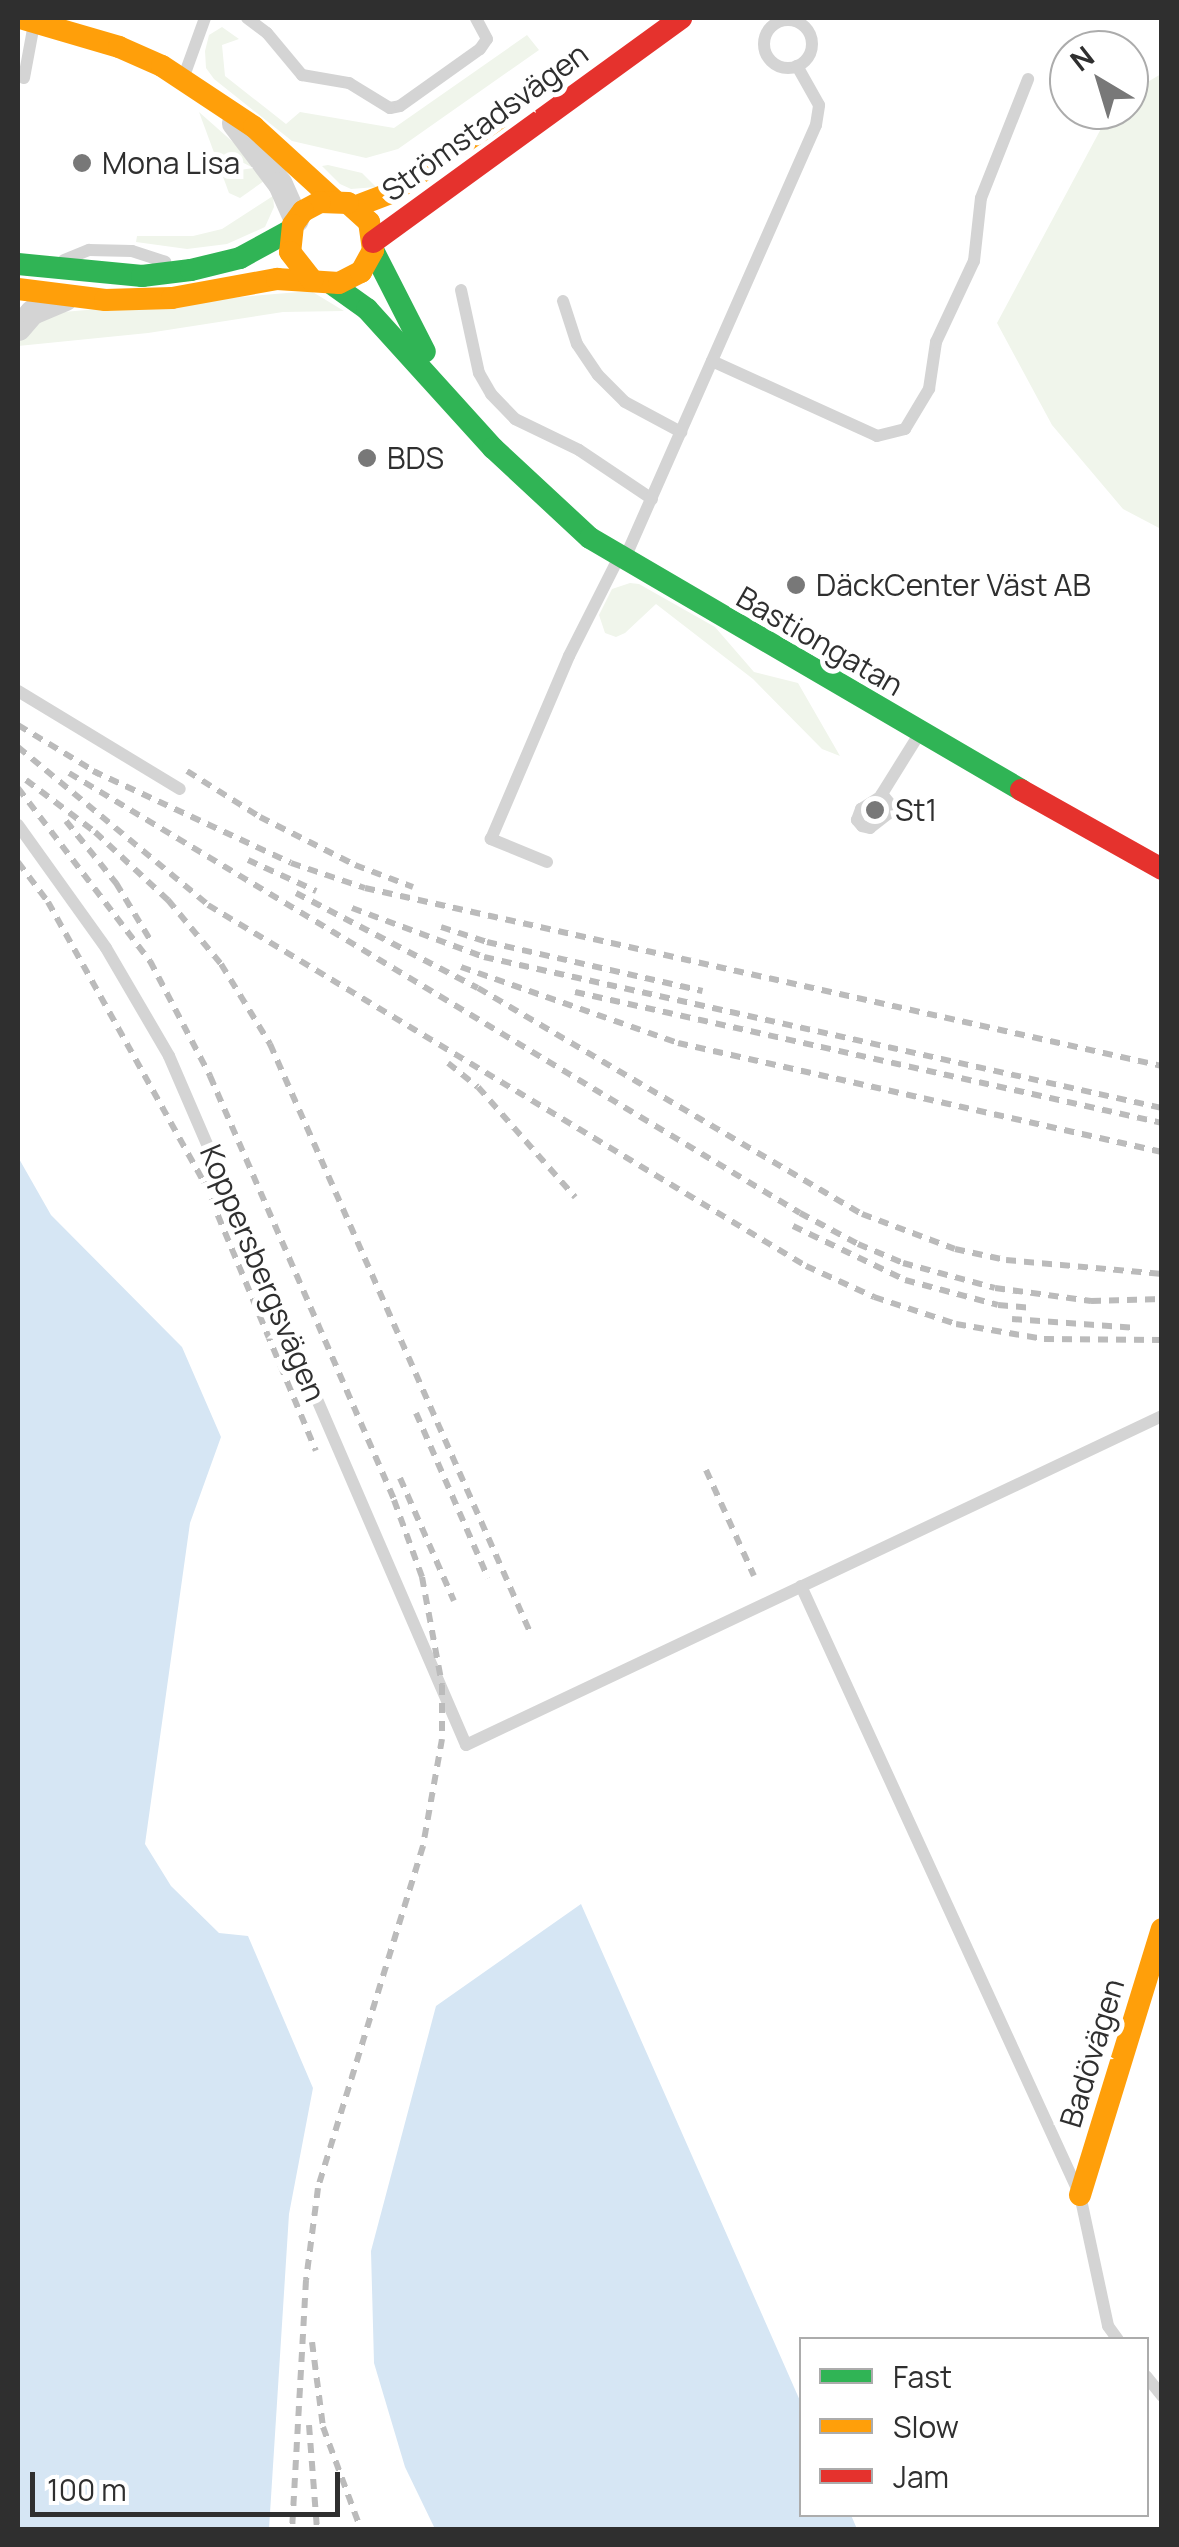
<!DOCTYPE html>
<html>
<head>
<meta charset="utf-8">
<style>
	body { margin:0 }
	#map { position:relative; width:1179px; height:2547px; overflow:hidden; background:#fff; font-family:Manrope,sans-serif }
	div>[style] { position:absolute }
	.green>* { inset:0; background:#f0f5eb }
	.water>* { inset:0; background:#d6e6f4 }
	.lane>* { height:12px; margin:-6px; padding:0 6px; transform-origin:6px; border-radius:6px; background:#d4d4d4 }
	.lane>.ring { margin:-6px; padding:0; box-sizing:content-box; background:none; border:12px solid #d4d4d4; border-radius:50% }
	.street>* { height:25px; margin:-12.5px; padding:0 12.5px; transform-origin:12.5px; border-radius:12.5px; background:#d4d4d4 }
	.fast>* { height:22px; margin:-11px; padding:0 11px; transform-origin:11px; border-radius:11px; background:#30b455 }
	.slow>* { height:22px; margin:-11px; padding:0 11px; transform-origin:11px; border-radius:11px; background:#ff9f0a }
	.jam>* { height:22px; margin:-11px; padding:0 11px; transform-origin:11px; border-radius:11px; background:#e5322d }
	.rail>* { height:6px; margin-top:-3px; transform-origin:0; background:repeating-linear-gradient(90deg,#bbb 0 10px,transparent 0 18px) }
	.dots>* { width:28px; height:28px; translate:-50% -50%; box-sizing:border-box; border:5px solid #fff; border-radius:50% }
	span { translate:-50% -50%; white-space:nowrap; text-align:center; line-height:1.15; -webkit-text-stroke:10px #fff; paint-order:stroke }
	.street-label { font-size:30px; color:#2f2f2f }
	.poi-label { font-size:30px; color:#2f2f2f }
	.left { translate:0 -50%; text-align:left }
	.frame { position:absolute; inset:0; border:20px solid #2f2f2f; pointer-events:none }
	.legend { position:absolute; left:799px; top:2337px; width:350px; height:180px; box-sizing:border-box; background:#fff; border:2px solid #acacac; margin:0; padding:12px 18px; list-style:none; font-size:30px; color:#2f2f2f }
	.legend li { display:flex; align-items:center; gap:20px; height:50px }
	.legend b { width:50px; border:2px solid #acacac }
	.north { position:absolute; left:1049px; top:30px; width:100px; height:100px; box-sizing:border-box; background:#fff; border:2px solid #acacac; border-radius:50%; rotate:322deg; font-size:28px; font-weight:700; line-height:40px; text-align:center; color:#2f2f2f }
	.north::after { content:''; display:block; margin:auto; width:35px; height:45px; background:#787878; clip-path:polygon(50% 0,100% 100%,50% 72%,0 100%) }
	.scale { position:absolute; left:30px; top:2472px; width:310px; height:45px; box-sizing:border-box; border:5px solid #2f2f2f; border-top:0; padding-left:12px; font-size:30px; line-height:35px; white-space:nowrap; color:#2f2f2f; -webkit-text-stroke:8px #fff; paint-order:stroke }
</style>
</head>
<body>
<div id="map">
	<div class="green">
		<i style="clip-path:polygon(222px 27px,239px 39px,222px 45px,225px 76px,286px 124px,300px 112px,394px 128px,527px 35px,539px 50px,398px 149px,366px 158px,292px 141px,214px 79px,206px 68px,205px 51px,209px 35px)"></i>
		<i style="clip-path:polygon(1161px 74px,1161px 529px,1123px 509px,1052px 425px,997px 323px,1111px 110px,1129px 110px,1129px 93px)"></i>
		<i style="clip-path:polygon(199px 112px,234px 143px,264px 181px,240px 198px,229px 193px)"></i>
		<i style="clip-path:polygon(328px 165px,362px 173px,376px 187px,351px 189px,340px 184px,322px 166px)"></i>
		<i style="clip-path:polygon(273px 196px,274px 207px,265px 227px,227px 244px,187px 249px,136px 242px,137px 236px,193px 236px,222px 229px)"></i>
		<i style="clip-path:polygon(311px 291px,344px 311px,283px 312px,148px 333px,18px 346px,21px 333px,51px 313px)"></i>
		<i style="clip-path:polygon(630px 583px,639px 584px,715px 627px,754px 672px,798px 683px,840px 756px,822px 749px,753px 679px,656px 604px,625px 633px,616px 637px,605px 633px,599px 615px,612px 589px)"></i>
	</div>
	<div class="water">
		<i style="clip-path:polygon(18px 1157px,51px 1215px,182px 1347px,221px 1437px,190px 1523px,145px 1844px,171px 1886px,219px 1933px,248px 1936px,313px 2088px,289px 2214px,269px 2529px,18px 2529px)"></i>
		<i style="clip-path:polygon(581px 1904px,801px 2403px,802px 2514px,851px 2515px,857px 2529px,435px 2529px,405px 2467px,374px 2363px,371px 2251px,436px 2006px)"></i>
	</div>
	<div class="lane">
		<i style="left:247px;top:18px;width:25px;rotate:37deg"></i>
		<i style="left:267px;top:33px;width:55px;rotate:50.2deg"></i>
		<i style="left:302px;top:75px;width:48px;rotate:9.7deg"></i>
		<i style="left:349px;top:83px;width:48px;rotate:31.4deg"></i>
		<i style="left:390px;top:108px;width:10px;rotate:-11deg"></i>
		<i style="left:400px;top:106px;width:98px;rotate:-35.5deg"></i>
		<i style="left:480px;top:49px;width:12px;rotate:-55deg"></i>
		<i style="left:487px;top:39px;width:24px;rotate:-118deg"></i>
		<i class="ring" style="left:764px;top:20px;width:36px;height:36px"></i>
		<i style="left:184px;top:76px;width:62px;rotate:-70.1deg"></i>
		<i style="left:24px;top:78px;width:55px;rotate:-79.5deg"></i>
		<i style="left:64px;top:260px;width:27px;rotate:-22deg"></i>
		<i style="left:89px;top:250px;width:43px;rotate:1.3deg"></i>
		<i style="left:132px;top:251px;width:35px;rotate:18deg"></i>
		<i style="left:461px;top:290px;width:85px;rotate:77.8deg"></i>
		<i style="left:479px;top:373px;width:24px;rotate:60deg"></i>
		<i style="left:491px;top:394px;width:35px;rotate:46deg"></i>
		<i style="left:515px;top:419px;width:71px;rotate:25.8deg"></i>
		<i style="left:579px;top:450px;width:88px;rotate:33.9deg"></i>
		<i style="left:563px;top:301px;width:45px;rotate:72deg"></i>
		<i style="left:577px;top:344px;width:37px;rotate:56deg"></i>
		<i style="left:598px;top:375px;width:38px;rotate:45deg"></i>
		<i style="left:625px;top:402px;width:64px;rotate:28.2deg"></i>
		<i style="left:712px;top:361px;width:181px;rotate:24.4deg"></i>
		<i style="left:877px;top:436px;width:29px;rotate:-14deg"></i>
		<i style="left:905px;top:429px;width:47px;rotate:-59deg"></i>
		<i style="left:929px;top:389px;width:48px;rotate:-81.5deg"></i>
		<i style="left:936px;top:342px;width:89px;rotate:-64.9deg"></i>
		<i style="left:974px;top:261px;width:63px;rotate:-83.7deg"></i>
		<i style="left:981px;top:198px;width:128px;rotate:-68.4deg"></i>
		<i style="left:625px;top:558px;width:473px;rotate:-66.2deg"></i>
		<i style="left:816px;top:125px;width:20px;rotate:-81deg"></i>
		<i style="left:819px;top:105px;width:45px;rotate:-119.4deg"></i>
		<i style="left:18px;top:691px;width:189px;rotate:31.2deg"></i>
		<i style="left:882px;top:794px;width:14px;rotate:51deg"></i>
		<i style="left:891px;top:805px;width:8px;rotate:104deg"></i>
		<i style="left:889px;top:813px;width:24px;rotate:142deg"></i>
		<i style="left:870px;top:828px;width:8px;rotate:-166deg"></i>
		<i style="left:862px;top:826px;width:8px;rotate:-130deg"></i>
		<i style="left:857px;top:820px;width:12px;rotate:-70deg"></i>
		<i style="left:861px;top:809px;width:22px;rotate:-32deg"></i>
		<i style="left:880px;top:797px;width:72px;rotate:-58.1deg"></i>
		<i style="left:18px;top:825px;width:151px;rotate:54.4deg"></i>
		<i style="left:106px;top:948px;width:125px;rotate:59.7deg"></i>
		<i style="left:169px;top:1056px;width:750px;rotate:66.68deg"></i>
		<i style="left:466px;top:1745px;width:770px;rotate:-25.3deg"></i>
		<i style="left:547px;top:862px;width:61px;rotate:-157.7deg"></i>
		<i style="left:491px;top:839px;width:199px;rotate:-66.9deg"></i>
		<i style="left:569px;top:656px;width:109px;rotate:-63.2deg"></i>
		<i style="left:801px;top:1586px;width:670px;rotate:65.39deg"></i>
		<i style="left:1080px;top:2195px;width:134px;rotate:77.9deg"></i>
		<i style="left:1108px;top:2326px;width:17px;rotate:54deg"></i>
		<i style="left:1146px;top:2376px;width:26px;rotate:51deg"></i>
	</div>
	<div class="street">
		<i style="left:234px;top:123px;width:76px;rotate:53deg"></i>
		<i style="left:280px;top:184px;width:39px;rotate:66deg"></i>
		<i style="left:18px;top:328px;width:21px;rotate:-49deg"></i>
		<i style="left:32px;top:312px;width:36px;rotate:-23deg"></i>
	</div>
	<div class="fast">
		<i style="left:373px;top:250px;width:114px;rotate:63deg"></i>
		<i style="left:18px;top:264px;width:125px;rotate:5.5deg"></i>
		<i style="left:142px;top:276px;width:49px;rotate:-7deg"></i>
		<i style="left:191px;top:270px;width:50px;rotate:-13.8deg"></i>
		<i style="left:240px;top:258px;width:58px;rotate:-28.8deg"></i>
		<i style="left:332px;top:284px;width:43px;rotate:35.5deg"></i>
		<i style="left:367px;top:309px;width:188px;rotate:47.8deg"></i>
		<i style="left:493px;top:448px;width:132px;rotate:42.9deg"></i>
		<i style="left:590px;top:538px;width:499px;rotate:30.3deg"></i>
	</div>
	<div class="slow">
		<i style="left:20px;top:18px;width:103px;rotate:16.3deg"></i>
		<i style="left:119px;top:47px;width:47px;rotate:23.8deg"></i>
		<i style="left:162px;top:66px;width:110px;rotate:33.5deg"></i>
		<i style="left:254px;top:127px;width:108px;rotate:42.4deg"></i>
		<i style="left:354px;top:207px;width:40px;rotate:-21deg"></i>
		<i style="left:391px;top:193px;width:130px;rotate:-34.7deg"></i>
		<i style="left:18px;top:289px;width:88px;rotate:7.2deg"></i>
		<i style="left:105px;top:300px;width:67px;rotate:-1.7deg"></i>
		<i style="left:172px;top:298px;width:107px;rotate:-10.3deg"></i>
		<i style="left:277px;top:279px;width:62px;rotate:3.7deg"></i>
		<i style="left:339px;top:283px;width:25px;rotate:-27deg"></i>
		<i style="left:361px;top:272px;width:25px;rotate:-61deg"></i>
		<i style="left:373px;top:250px;width:28px;rotate:-98deg"></i>
		<i style="left:369px;top:222px;width:28px;rotate:-138deg"></i>
		<i style="left:348px;top:203px;width:28px;rotate:-178deg"></i>
		<i style="left:320px;top:202px;width:19px;rotate:152deg"></i>
		<i style="left:303px;top:211px;width:17px;rotate:126deg"></i>
		<i style="left:293px;top:225px;width:27px;rotate:96deg"></i>
		<i style="left:290px;top:252px;width:36px;rotate:52deg"></i>
		<i style="left:1080px;top:2195px;width:278px;rotate:-72.9deg"></i>
	</div>
	<div class="jam">
		<i style="left:373px;top:242px;width:381px;rotate:-36deg"></i>
		<i style="left:1021px;top:790px;width:162px;rotate:29.3deg"></i>
	</div>
	<div class="rail">
		<i style="left:18px;top:725px;width:95px;rotate:31.2deg"></i>
		<i style="left:18px;top:747px;width:247px;rotate:39.7deg"></i>
		<i style="left:208px;top:905px;width:699px;rotate:31.12deg"></i>
		<i style="left:806px;top:1266px;width:75px;rotate:24.5deg"></i>
		<i style="left:874px;top:1297px;width:86px;rotate:18.2deg"></i>
		<i style="left:956px;top:1324px;width:89px;rotate:9.7deg"></i>
		<i style="left:1044px;top:1339px;width:118px;rotate:0.5deg"></i>
		<i style="left:93px;top:771px;width:218px;rotate:24.9deg"></i>
		<i style="left:291px;top:863px;width:78px;rotate:18.7deg"></i>
		<i style="left:365px;top:888px;width:817px;rotate:12.59deg"></i>
		<i style="left:187px;top:771px;width:86px;rotate:32.2deg"></i>
		<i style="left:260px;top:817px;width:106px;rotate:26.8deg"></i>
		<i style="left:355px;top:865px;width:62px;rotate:20.8deg"></i>
		<i style="left:69px;top:773px;width:853px;rotate:31.04deg"></i>
		<i style="left:800px;top:1213px;width:66px;rotate:28.1deg"></i>
		<i style="left:858px;top:1244px;width:49px;rotate:22.9deg"></i>
		<i style="left:903px;top:1263px;width:95px;rotate:15.2deg"></i>
		<i style="left:995px;top:1288px;width:97px;rotate:7.7deg"></i>
		<i style="left:1091px;top:1301px;width:71px;rotate:-1.6deg"></i>
		<i style="left:26px;top:780px;width:86px;rotate:37deg"></i>
		<i style="left:95px;top:832px;width:100px;rotate:43deg"></i>
		<i style="left:168px;top:900px;width:83px;rotate:50.4deg"></i>
		<i style="left:221px;top:964px;width:94px;rotate:58.5deg"></i>
		<i style="left:270px;top:1044px;width:643px;rotate:66.15deg"></i>
		<i style="left:18px;top:788px;width:218px;rotate:52.7deg"></i>
		<i style="left:150px;top:961px;width:130px;rotate:62.4deg"></i>
		<i style="left:210px;top:1076px;width:462px;rotate:66.5deg"></i>
		<i style="left:394px;top:1500px;width:82px;rotate:70deg"></i>
		<i style="left:422px;top:1577px;width:110px;rotate:79.5deg"></i>
		<i style="left:442px;top:1685px;width:54px;rotate:90deg"></i>
		<i style="left:442px;top:1739px;width:109px;rotate:100.1deg"></i>
		<i style="left:423px;top:1846px;width:358px;rotate:107.1deg"></i>
		<i style="left:318px;top:2188px;width:93px;rotate:97.4deg"></i>
		<i style="left:306px;top:2280px;width:250px;rotate:93.2deg"></i>
		<i style="left:66px;top:821px;width:80px;rotate:51.1deg"></i>
		<i style="left:116px;top:883px;width:70px;rotate:59deg"></i>
		<i style="left:248px;top:860px;width:75px;rotate:24.5deg"></i>
		<i style="left:18px;top:862px;width:50px;rotate:53.1deg"></i>
		<i style="left:48px;top:902px;width:321px;rotate:60.9deg"></i>
		<i style="left:204px;top:1182px;width:291px;rotate:67.4deg"></i>
		<i style="left:296px;top:893px;width:205px;rotate:27.6deg"></i>
		<i style="left:478px;top:988px;width:446px;rotate:30.5deg"></i>
		<i style="left:862px;top:1214px;width:99px;rotate:20.6deg"></i>
		<i style="left:955px;top:1249px;width:52px;rotate:12.2deg"></i>
		<i style="left:1006px;top:1260px;width:157px;rotate:5.1deg"></i>
		<i style="left:352px;top:908px;width:141px;rotate:20.4deg"></i>
		<i style="left:484px;top:957px;width:695px;rotate:12.56deg"></i>
		<i style="left:441px;top:927px;width:48px;rotate:18.1deg"></i>
		<i style="left:487px;top:942px;width:221px;rotate:12.8deg"></i>
		<i style="left:461px;top:967px;width:230px;rotate:19.3deg"></i>
		<i style="left:678px;top:1043px;width:496px;rotate:12.7deg"></i>
		<i style="left:575px;top:992px;width:601px;rotate:12.58deg"></i>
		<i style="left:448px;top:1063px;width:38px;rotate:39deg"></i>
		<i style="left:478px;top:1087px;width:147px;rotate:48.6deg"></i>
		<i style="left:793px;top:1226px;width:124px;rotate:25.7deg"></i>
		<i style="left:905px;top:1280px;width:96px;rotate:15deg"></i>
		<i style="left:998px;top:1305px;width:34px;rotate:5deg"></i>
		<i style="left:1012px;top:1319px;width:125px;rotate:4.1deg"></i>
		<i style="left:416px;top:1413px;width:180px;rotate:66.4deg"></i>
		<i style="left:706px;top:1470px;width:116px;rotate:65.6deg"></i>
		<i style="left:400px;top:1478px;width:134px;rotate:66.3deg"></i>
		<i style="left:312px;top:2342px;width:86px;rotate:82.6deg"></i>
		<i style="left:323px;top:2427px;width:110px;rotate:69.7deg"></i>
		<i style="left:309px;top:2425px;width:105px;rotate:85.6deg"></i>
	</div>
	<div class="dots">
		<i style="left:82px;top:163px;background:#787878"></i>
		<i style="left:367px;top:458px;background:#787878"></i>
		<i style="left:796px;top:585px;background:#787878"></i>
		<i style="left:875px;top:810px;background:#787878"></i>
	</div>
	<div class="street-label">
		<span style="left:485px;top:122px;rotate:-36deg">Strömstadsvägen</span>
		<span style="left:820px;top:641px;rotate:30deg">Bastiongatan</span>
		<span style="left:263px;top:1273px;rotate:67deg">Koppersbergsvägen</span>
		<span style="left:1092px;top:2053px;rotate:-73deg">Badövägen</span>
	</div>
	<div class="poi-label">
		<span class="left" style="left:102px;top:163px">Mona Lisa</span>
		<span class="left" style="left:387px;top:458px">BDS</span>
		<span class="left" style="left:816px;top:585px">DäckCenter Väst AB</span>
		<span class="left" style="left:895px;top:810px">St1</span>
	</div>
	<div class="frame"></div>
	<ul class="legend">
	<li><b style="height:12px;background:#30b455"></b>Fast</li>
	<li><b style="height:12px;background:#ff9f0a"></b>Slow</li>
	<li><b style="height:12px;background:#e5322d"></b>Jam</li>
	</ul>
	<div class="north">N</div>
	<div class="scale">100 m</div>
</div>
</body>
</html>
